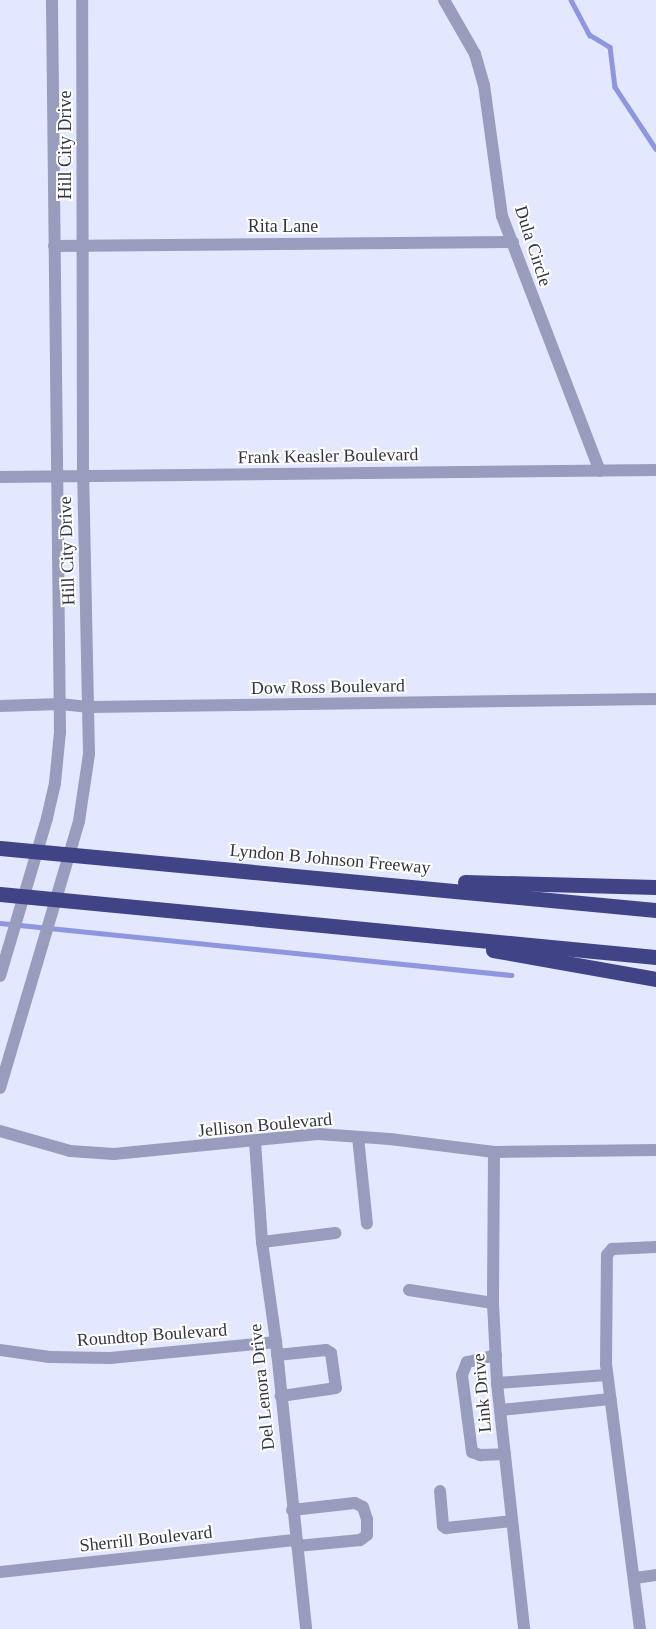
<!DOCTYPE html>
<html>
<head>
<meta charset="utf-8">
<style>
	body { margin:0 }
	#map { position:relative; width:656px; height:1629px; overflow:hidden; background:#e4e8ff; font-family:Georgia,serif }
	div>[style] { position:absolute }
	.stream>* { height:4.5px; margin:-2.25px; padding:0 2.25px; transform-origin:2.25px; border-radius:2.25px; background:#8e96e0 }
	.minor>* { height:12px; margin:-6px; padding:0 6px; transform-origin:6px; border-radius:6px; background:#989dbe }
	.highway>* { height:15px; margin:-7.5px; padding:0 7.5px; transform-origin:7.5px; border-radius:7.5px; background:#404486 }
	span { translate:-50% -50%; white-space:nowrap; text-align:center; line-height:1.15; -webkit-text-stroke:4px #fff; paint-order:stroke }
	.street-label { font-size:18px; color:#34353e }
</style>
</head>
<body>
<div id="map">
	<div class="stream">
		<i style="left:571px;top:0;width:40px;rotate:62deg"></i>
		<i style="left:590px;top:35px;width:23px;rotate:31deg"></i>
		<i style="left:610px;top:47px;width:40px;rotate:82.9deg"></i>
		<i style="left:615px;top:87px;width:74px;rotate:56.5deg"></i>
		<i style="left:0;top:923px;width:514px;rotate:5.81deg"></i>
	</div>
	<div class="minor">
		<i style="left:444px;top:0;width:62px;rotate:60.1deg"></i>
		<i style="left:475px;top:54px;width:32px;rotate:74deg"></i>
		<i style="left:484px;top:85px;width:132px;rotate:82.2deg"></i>
		<i style="left:502px;top:216px;width:273px;rotate:69deg"></i>
		<i style="left:54px;top:246px;width:459px;rotate:-0.5deg"></i>
		<i style="left:0;top:477px;width:656px;rotate:-0.61deg"></i>
		<i style="left:0;top:706px;width:60px;rotate:-1.9deg"></i>
		<i style="left:60px;top:704px;width:30px;rotate:6deg"></i>
		<i style="left:90px;top:707px;width:566px;rotate:-0.81deg"></i>
		<i style="left:0;top:976px;width:165px;rotate:-73.4deg"></i>
		<i style="left:47px;top:818px;width:36px;rotate:-77deg"></i>
		<i style="left:55px;top:783px;width:51px;rotate:-84.4deg"></i>
		<i style="left:60px;top:732px;width:732px;rotate:-90.63deg"></i>
		<i style="left:0;top:1088px;width:278px;rotate:-73.5deg"></i>
		<i style="left:79px;top:821px;width:68px;rotate:-81.5deg"></i>
		<i style="left:89px;top:754px;width:278px;rotate:-91.2deg"></i>
		<i style="left:83px;top:476px;width:476px;rotate:-90.1deg"></i>
		<i style="left:0;top:1131px;width:73px;rotate:15.9deg"></i>
		<i style="left:70px;top:1151px;width:44px;rotate:3.9deg"></i>
		<i style="left:114px;top:1154px;width:205px;rotate:-5.6deg"></i>
		<i style="left:318px;top:1134px;width:72px;rotate:4deg"></i>
		<i style="left:390px;top:1139px;width:105px;rotate:7.1deg"></i>
		<i style="left:494px;top:1152px;width:162px;rotate:-0.7deg"></i>
		<i style="left:358px;top:1137px;width:87px;rotate:84.1deg"></i>
		<i style="left:255px;top:1142px;width:100px;rotate:86deg"></i>
		<i style="left:262px;top:1242px;width:101px;rotate:82deg"></i>
		<i style="left:276px;top:1342px;width:289px;rotate:84deg"></i>
		<i style="left:494px;top:1152px;width:151px;rotate:90.4deg"></i>
		<i style="left:493px;top:1303px;width:80px;rotate:87.1deg"></i>
		<i style="left:497px;top:1383px;width:247px;rotate:83.7deg"></i>
		<i style="left:262px;top:1242px;width:74px;rotate:-7deg"></i>
		<i style="left:409px;top:1290px;width:85px;rotate:8.8deg"></i>
		<i style="left:0;top:1350px;width:50px;rotate:8deg"></i>
		<i style="left:50px;top:1357px;width:60px;rotate:1deg"></i>
		<i style="left:110px;top:1358px;width:167px;rotate:-5.5deg"></i>
		<i style="left:277px;top:1355px;width:49px;rotate:-5.8deg"></i>
		<i style="left:326px;top:1350px;width:6px;rotate:31deg"></i>
		<i style="left:331px;top:1353px;width:35px;rotate:82deg"></i>
		<i style="left:336px;top:1388px;width:56px;rotate:171.7deg"></i>
		<i style="left:496px;top:1355px;width:30px;rotate:166deg"></i>
		<i style="left:467px;top:1362px;width:14px;rotate:111deg"></i>
		<i style="left:462px;top:1375px;width:78px;rotate:82.6deg"></i>
		<i style="left:472px;top:1452px;width:9px;rotate:21deg"></i>
		<i style="left:480px;top:1455px;width:25px;rotate:-2deg"></i>
		<i style="left:497px;top:1383px;width:110px;rotate:-4.2deg"></i>
		<i style="left:500px;top:1410px;width:111px;rotate:-5.7deg"></i>
		<i style="left:440px;top:1491px;width:35px;rotate:85deg"></i>
		<i style="left:443px;top:1526px;width:4px;rotate:34deg"></i>
		<i style="left:446px;top:1528px;width:66px;rotate:-6.1deg"></i>
		<i style="left:292px;top:1510px;width:63px;rotate:-6.3deg"></i>
		<i style="left:355px;top:1503px;width:9px;rotate:27deg"></i>
		<i style="left:363px;top:1507px;width:13px;rotate:72deg"></i>
		<i style="left:367px;top:1519px;width:16px;rotate:90deg"></i>
		<i style="left:367px;top:1535px;width:9px;rotate:144deg"></i>
		<i style="left:360px;top:1540px;width:63px;rotate:174.6deg"></i>
		<i style="left:0;top:1572px;width:298px;rotate:-6.2deg"></i>
		<i style="left:635px;top:1578px;width:21px;rotate:-8deg"></i>
		<i style="left:640px;top:1629px;width:266px;rotate:-97.3deg"></i>
		<i style="left:606px;top:1365px;width:110px;rotate:-89.5deg"></i>
		<i style="left:607px;top:1255px;width:8px;rotate:-50deg"></i>
		<i style="left:612px;top:1249px;width:44px;rotate:-2.6deg"></i>
	</div>
	<div class="highway">
		<i style="left:0;top:848px;width:659px;rotate:5.4deg"></i>
		<i style="left:465px;top:882px;width:191px;rotate:1.5deg"></i>
		<i style="left:0;top:894px;width:659px;rotate:5.49deg"></i>
		<i style="left:493px;top:950px;width:166px;rotate:10.1deg"></i>
	</div>
	<div class="street-label">
		<span style="left:65px;top:145px;rotate:-90deg">Hill City Drive</span>
		<span style="left:283px;top:226px">Rita Lane</span>
		<span style="left:533px;top:246px;rotate:72deg">Dula Circle</span>
		<span style="left:328px;top:456px;rotate:-1deg">Frank Keasler Boulevard</span>
		<span style="left:67px;top:551px;rotate:-92deg">Hill City Drive</span>
		<span style="left:328px;top:687px;rotate:-1deg">Dow Ross Boulevard</span>
		<span style="left:330px;top:859px;rotate:5deg">Lyndon B Johnson Freeway</span>
		<span style="left:265px;top:1125px;rotate:-5deg">Jellison Boulevard</span>
		<span style="left:152px;top:1335px;rotate:-4deg">Roundtop Boulevard</span>
		<span style="left:262px;top:1387px;rotate:-96deg">Del Lenora Drive</span>
		<span style="left:482px;top:1393px;rotate:-95deg">Link Drive</span>
		<span style="left:146px;top:1539px;rotate:-6deg">Sherrill Boulevard</span>
	</div>
</div>
</body>
</html>
